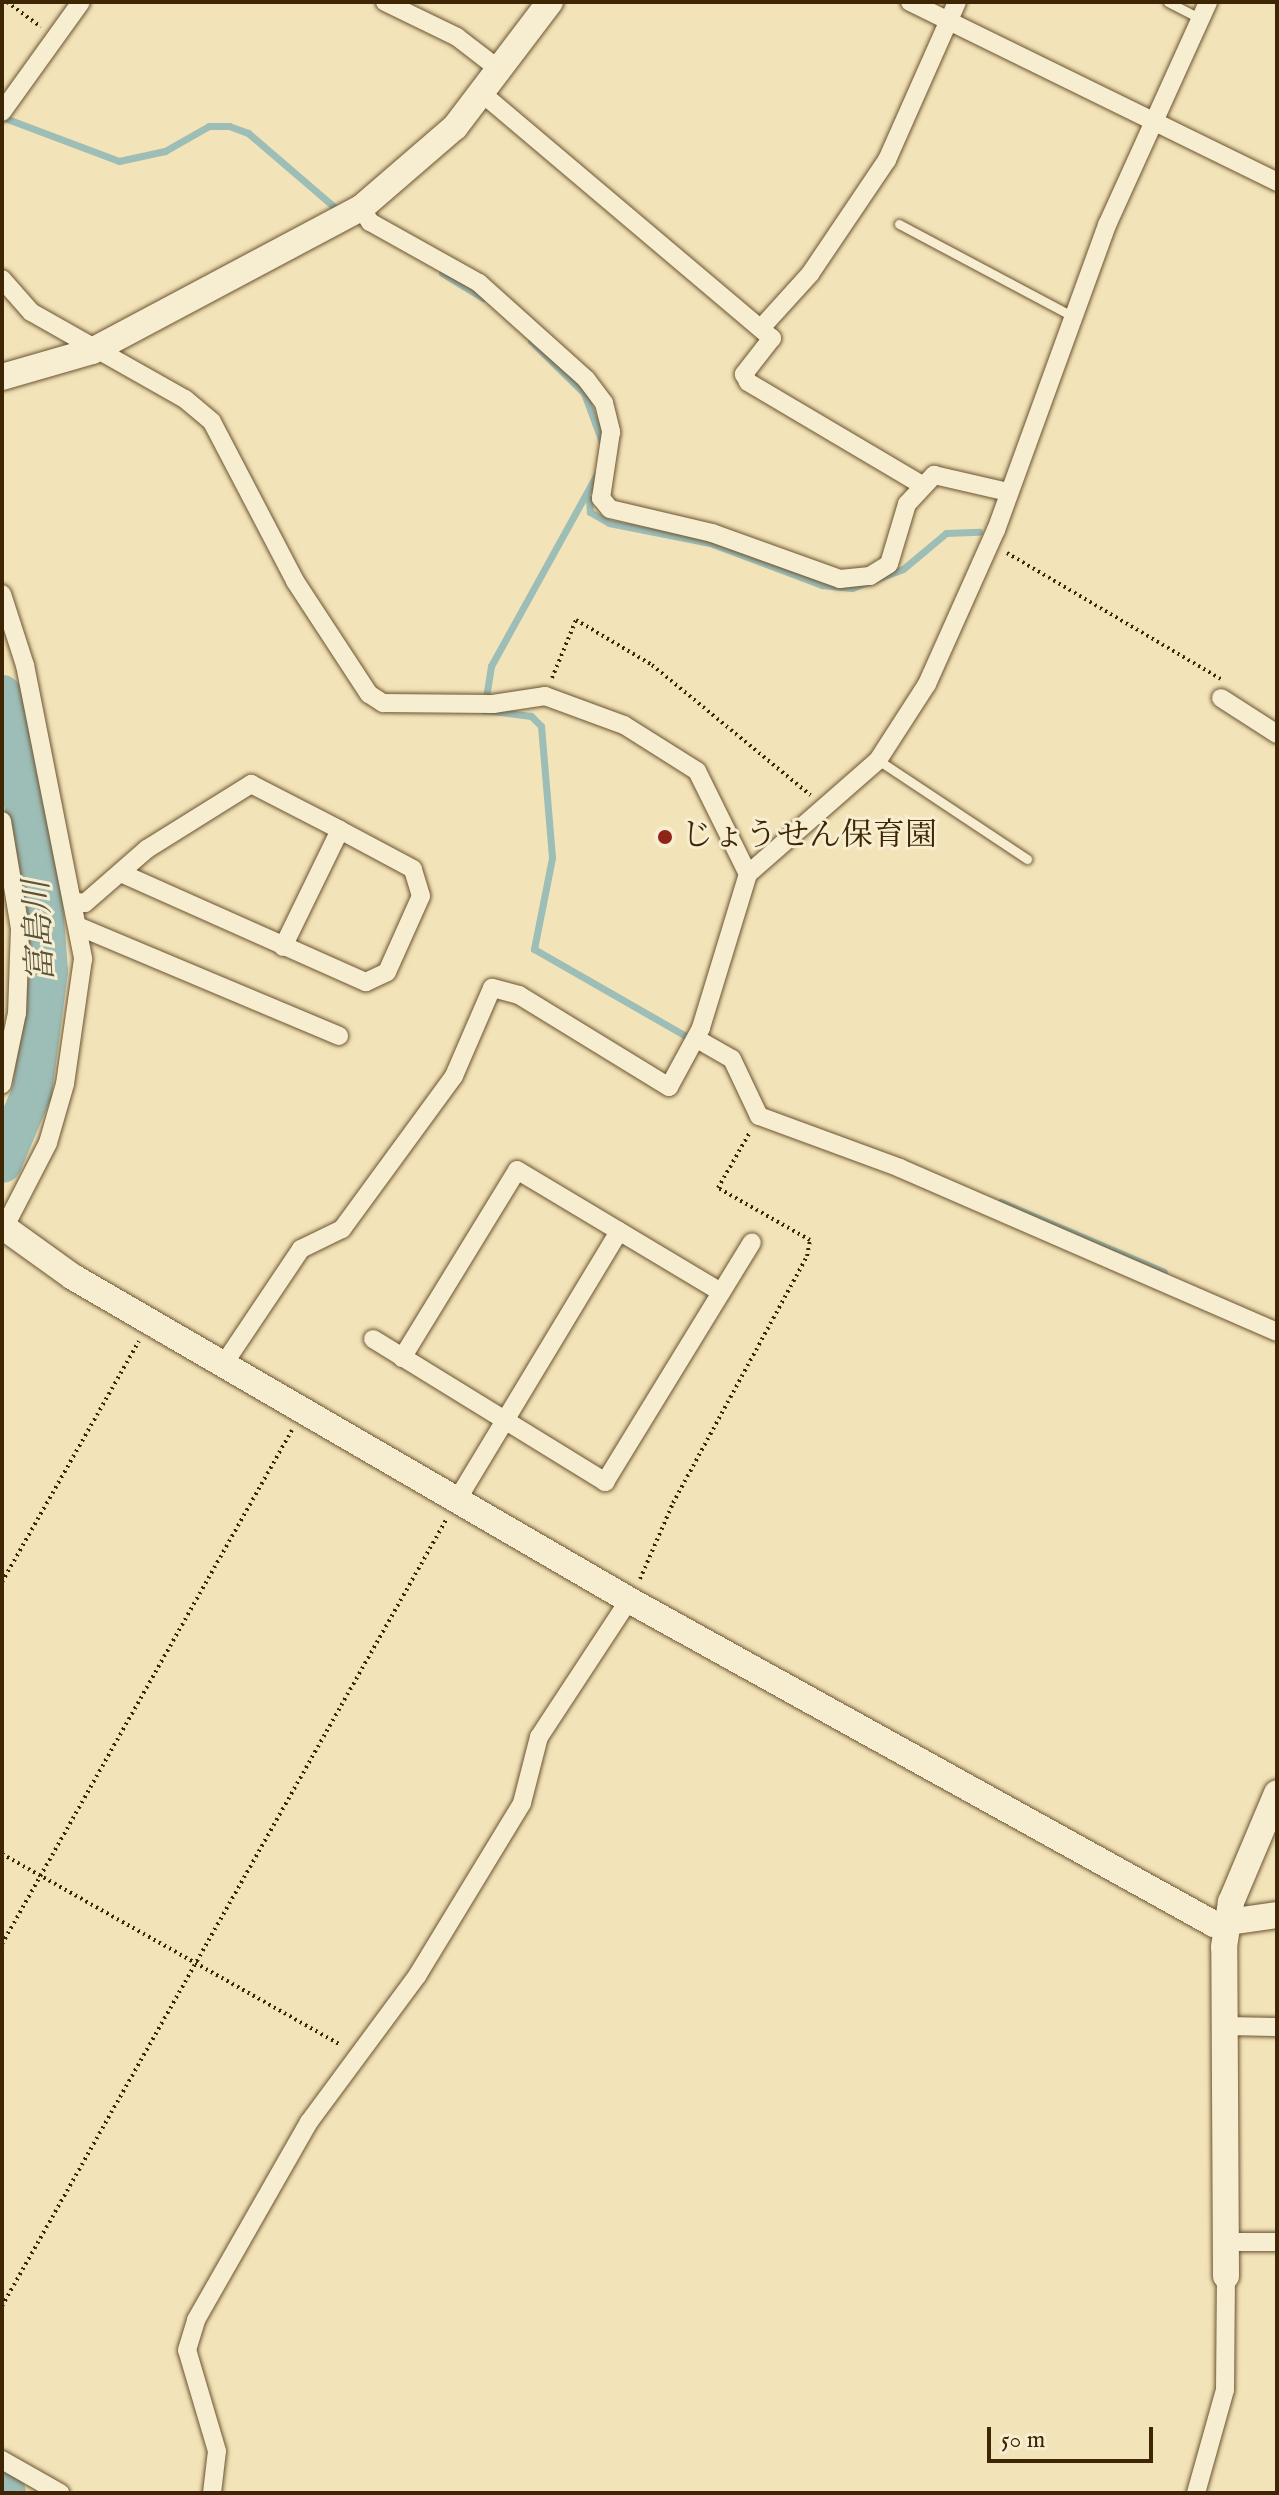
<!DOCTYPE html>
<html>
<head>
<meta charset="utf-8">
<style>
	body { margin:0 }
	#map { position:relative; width:1279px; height:2495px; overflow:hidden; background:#f3e3b8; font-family:"IM FELL English","Noto Serif JP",serif }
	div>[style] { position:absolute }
	.stream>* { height:7px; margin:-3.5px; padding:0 3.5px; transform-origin:3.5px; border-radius:3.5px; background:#9dbdb7 }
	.river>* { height:40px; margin:-20px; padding:0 20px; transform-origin:20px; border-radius:20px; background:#9dbdb7 }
	.path>* { height:4px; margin-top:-2px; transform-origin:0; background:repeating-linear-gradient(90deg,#3e2504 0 2px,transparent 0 6px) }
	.roads { filter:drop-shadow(0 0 2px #6b5431) drop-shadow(0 0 2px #6b5431) }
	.lane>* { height:9px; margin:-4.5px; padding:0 4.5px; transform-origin:4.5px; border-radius:4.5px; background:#f7edd1 }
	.street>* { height:18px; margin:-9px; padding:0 9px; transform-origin:9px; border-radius:9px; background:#f7edd1 }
	.secondary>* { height:26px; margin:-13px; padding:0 13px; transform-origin:13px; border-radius:13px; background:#f7edd1 }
	.dots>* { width:22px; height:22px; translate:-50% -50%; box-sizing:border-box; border:4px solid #f7edd1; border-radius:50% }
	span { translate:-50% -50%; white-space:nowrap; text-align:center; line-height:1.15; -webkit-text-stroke:6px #f7edd1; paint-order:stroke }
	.poi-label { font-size:32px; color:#3e2504 }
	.left { translate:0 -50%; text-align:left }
	.water-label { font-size:34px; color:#5a533a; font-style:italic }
	.frame { position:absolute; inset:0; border:4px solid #3e2504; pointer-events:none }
	.scale { position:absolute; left:987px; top:2427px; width:166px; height:36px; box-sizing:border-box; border:4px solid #3e2504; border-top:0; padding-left:10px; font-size:24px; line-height:28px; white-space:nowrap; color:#3e2504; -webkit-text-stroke:6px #f7edd1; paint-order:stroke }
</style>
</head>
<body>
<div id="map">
	<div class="stream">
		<i style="left:2px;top:117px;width:125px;rotate:20.6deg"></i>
		<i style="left:119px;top:161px;width:47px;rotate:-12.3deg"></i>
		<i style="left:165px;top:151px;width:51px;rotate:-29.6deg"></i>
		<i style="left:209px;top:126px;width:20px"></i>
		<i style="left:229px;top:126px;width:20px;rotate:20deg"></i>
		<i style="left:248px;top:133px;width:120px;rotate:40.6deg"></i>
		<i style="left:442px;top:273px;width:48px;rotate:31.4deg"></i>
		<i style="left:531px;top:341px;width:74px;rotate:44.5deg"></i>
		<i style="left:584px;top:393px;width:52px;rotate:69.8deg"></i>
		<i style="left:597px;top:474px;width:219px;rotate:118.9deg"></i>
		<i style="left:491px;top:666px;width:45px;rotate:99deg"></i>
		<i style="left:484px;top:710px;width:47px;rotate:7.3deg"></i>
		<i style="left:531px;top:716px;width:14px;rotate:45deg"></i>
		<i style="left:541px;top:726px;width:132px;rotate:85.2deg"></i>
		<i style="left:552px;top:858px;width:93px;rotate:101.2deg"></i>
		<i style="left:534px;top:949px;width:175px;rotate:29.8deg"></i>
		<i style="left:589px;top:499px;width:13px;rotate:86deg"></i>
		<i style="left:590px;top:512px;width:22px;rotate:30deg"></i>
		<i style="left:609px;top:523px;width:103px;rotate:11.2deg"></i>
		<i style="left:710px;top:543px;width:120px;rotate:20.6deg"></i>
		<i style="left:822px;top:585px;width:30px;rotate:6deg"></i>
		<i style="left:852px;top:588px;width:54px;rotate:-20.4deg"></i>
		<i style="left:903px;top:569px;width:56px;rotate:-39.9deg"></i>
		<i style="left:946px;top:533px;width:33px;rotate:-2deg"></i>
		<i style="left:1001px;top:1202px;width:177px;rotate:23.2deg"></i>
	</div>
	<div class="river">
		<i style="left:2px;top:695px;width:200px;rotate:78.5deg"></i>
		<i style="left:42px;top:891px;width:80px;rotate:85.7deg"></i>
		<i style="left:48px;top:971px;width:122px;rotate:97.5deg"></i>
		<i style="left:32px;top:1092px;width:77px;rotate:112.9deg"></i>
		<i style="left:2px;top:2490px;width:5px;rotate:37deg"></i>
	</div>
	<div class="path">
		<i style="left:7px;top:2px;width:42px;rotate:36.3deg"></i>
		<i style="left:1007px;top:553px;width:248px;rotate:30.5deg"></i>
		<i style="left:552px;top:678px;width:63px;rotate:-67.5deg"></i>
		<i style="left:576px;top:620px;width:88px;rotate:30.6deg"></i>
		<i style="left:652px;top:665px;width:205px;rotate:39.4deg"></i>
		<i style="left:640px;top:1579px;width:83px;rotate:-66.5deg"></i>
		<i style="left:673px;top:1503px;width:281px;rotate:-61.5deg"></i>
		<i style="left:807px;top:1256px;width:16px;rotate:-79deg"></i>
		<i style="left:810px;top:1240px;width:106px;rotate:-150.5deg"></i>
		<i style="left:718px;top:1188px;width:64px;rotate:-60.3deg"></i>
		<i style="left:2px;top:1582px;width:277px;rotate:-60.4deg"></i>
		<i style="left:2px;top:1854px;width:389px;rotate:29.4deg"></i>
		<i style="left:2px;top:1944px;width:590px;rotate:-60.57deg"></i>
		<i style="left:2px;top:2306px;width:903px;rotate:-60.54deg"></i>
	</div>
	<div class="roads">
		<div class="lane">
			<i style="left:1168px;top:2px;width:35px;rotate:27deg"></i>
			<i style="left:899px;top:224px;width:196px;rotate:28deg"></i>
			<i style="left:878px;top:760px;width:179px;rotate:33.6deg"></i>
		</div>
		<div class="street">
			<i style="left:385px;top:2px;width:80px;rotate:25.9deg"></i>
			<i style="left:457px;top:37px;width:56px;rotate:37.7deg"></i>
			<i style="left:910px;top:2px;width:409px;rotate:26.1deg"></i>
			<i style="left:484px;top:95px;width:377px;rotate:40.2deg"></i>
			<i style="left:772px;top:338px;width:46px;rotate:127.9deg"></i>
			<i style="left:744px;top:374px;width:9px;rotate:63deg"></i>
			<i style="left:748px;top:382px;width:199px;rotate:30.6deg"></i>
			<i style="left:2px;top:112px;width:135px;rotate:-54.3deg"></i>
			<i style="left:361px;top:208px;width:17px;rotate:57deg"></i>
			<i style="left:370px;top:222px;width:125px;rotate:29.2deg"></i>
			<i style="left:479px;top:283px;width:144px;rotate:41.9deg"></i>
			<i style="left:586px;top:379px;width:30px;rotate:53deg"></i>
			<i style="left:604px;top:403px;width:30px;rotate:76deg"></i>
			<i style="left:611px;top:432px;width:67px;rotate:98.6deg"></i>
			<i style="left:601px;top:498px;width:14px;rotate:51deg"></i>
			<i style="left:610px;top:509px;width:105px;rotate:13.2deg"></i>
			<i style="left:712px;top:533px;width:136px;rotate:19.8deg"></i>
			<i style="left:840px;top:579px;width:30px;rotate:-6deg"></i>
			<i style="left:870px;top:576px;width:22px;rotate:-32deg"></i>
			<i style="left:889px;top:564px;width:63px;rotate:-73.3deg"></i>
			<i style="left:907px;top:504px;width:40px;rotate:-47deg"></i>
			<i style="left:934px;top:475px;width:76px;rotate:12.9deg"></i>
			<i style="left:2px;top:279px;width:44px;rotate:48.7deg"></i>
			<i style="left:31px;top:312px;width:177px;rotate:29.5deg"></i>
			<i style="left:185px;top:399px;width:35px;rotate:40deg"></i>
			<i style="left:212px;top:422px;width:179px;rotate:62.4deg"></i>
			<i style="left:295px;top:581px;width:135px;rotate:56.8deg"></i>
			<i style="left:369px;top:694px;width:17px;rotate:33deg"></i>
			<i style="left:383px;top:703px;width:110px;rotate:0.5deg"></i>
			<i style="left:493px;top:704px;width:53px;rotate:-8.7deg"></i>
			<i style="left:545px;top:696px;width:84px;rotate:20.2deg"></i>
			<i style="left:624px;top:725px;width:86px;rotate:32.2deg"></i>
			<i style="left:697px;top:771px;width:115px;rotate:63.7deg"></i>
			<i style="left:748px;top:874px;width:161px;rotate:107deg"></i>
			<i style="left:701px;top:1028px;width:67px;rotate:118.5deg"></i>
			<i style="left:669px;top:1087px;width:176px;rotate:-148.5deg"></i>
			<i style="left:519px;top:995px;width:28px;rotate:-165deg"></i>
			<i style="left:492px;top:988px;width:96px;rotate:113.4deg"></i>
			<i style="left:454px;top:1076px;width:190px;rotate:126.2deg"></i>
			<i style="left:342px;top:1229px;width:46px;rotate:154deg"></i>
			<i style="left:301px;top:1249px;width:140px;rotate:123.9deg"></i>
			<i style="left:762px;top:327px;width:72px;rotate:-47.8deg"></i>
			<i style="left:810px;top:274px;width:138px;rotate:-56deg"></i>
			<i style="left:887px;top:160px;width:173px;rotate:-66.1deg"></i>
			<i style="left:2px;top:594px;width:75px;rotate:72.1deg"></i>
			<i style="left:25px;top:665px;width:300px;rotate:78.8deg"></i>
			<i style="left:83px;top:959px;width:126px;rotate:98.2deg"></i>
			<i style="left:65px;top:1084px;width:61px;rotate:106.1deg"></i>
			<i style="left:48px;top:1143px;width:100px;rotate:117.3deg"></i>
			<i style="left:1221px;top:698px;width:67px;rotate:32.7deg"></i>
			<i style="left:2px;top:821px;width:109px;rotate:80.5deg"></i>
			<i style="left:20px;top:928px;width:85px;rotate:92deg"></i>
			<i style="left:17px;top:1013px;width:73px;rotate:101.9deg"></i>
			<i style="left:123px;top:874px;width:266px;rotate:24deg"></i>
			<i style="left:366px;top:982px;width:23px;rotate:-25deg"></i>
			<i style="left:387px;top:972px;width:83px;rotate:-65.9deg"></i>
			<i style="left:421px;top:896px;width:28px;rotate:-107deg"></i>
			<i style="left:413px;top:869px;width:83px;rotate:-151.9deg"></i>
			<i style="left:748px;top:874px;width:173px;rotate:-41.2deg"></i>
			<i style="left:878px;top:760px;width:90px;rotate:-57.2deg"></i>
			<i style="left:927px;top:684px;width:169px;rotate:-65.9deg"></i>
			<i style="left:996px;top:530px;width:325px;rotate:-70deg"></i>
			<i style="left:1107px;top:225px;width:245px;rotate:-65.6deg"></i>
			<i style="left:77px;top:902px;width:8px;rotate:7deg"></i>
			<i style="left:85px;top:903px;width:82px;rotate:-41.1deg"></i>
			<i style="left:147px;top:849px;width:123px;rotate:-32deg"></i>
			<i style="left:251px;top:784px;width:100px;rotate:27.3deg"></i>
			<i style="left:340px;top:830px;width:130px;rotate:116deg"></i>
			<i style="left:80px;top:927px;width:281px;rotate:22.8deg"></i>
			<i style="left:697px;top:1039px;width:40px;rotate:29.7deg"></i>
			<i style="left:732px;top:1059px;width:63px;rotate:64.7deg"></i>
			<i style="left:759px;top:1116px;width:150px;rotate:20.2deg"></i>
			<i style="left:900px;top:1168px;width:411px;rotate:23.5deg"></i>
			<i style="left:373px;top:1339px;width:273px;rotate:31.6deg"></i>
			<i style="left:605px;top:1482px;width:281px;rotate:-58.5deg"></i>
			<i style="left:402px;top:1358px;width:220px;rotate:-58.5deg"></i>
			<i style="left:517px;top:1170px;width:238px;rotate:30.9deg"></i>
			<i style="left:457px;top:1500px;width:314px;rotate:-58.9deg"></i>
			<i style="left:1224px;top:2026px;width:53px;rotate:1.1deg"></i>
			<i style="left:1225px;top:2242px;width:52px"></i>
			<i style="left:2px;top:2460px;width:67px;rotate:29.6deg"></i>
			<i style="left:212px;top:2493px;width:42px;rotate:-83.2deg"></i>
			<i style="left:217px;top:2451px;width:105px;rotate:-106.5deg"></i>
			<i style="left:187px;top:2350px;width:31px;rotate:-73deg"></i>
			<i style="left:196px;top:2320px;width:228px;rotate:-60.3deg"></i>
			<i style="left:309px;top:2122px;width:182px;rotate:-53.5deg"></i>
			<i style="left:417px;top:1976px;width:202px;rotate:-58.7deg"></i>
			<i style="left:522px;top:1803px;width:68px;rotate:-75.6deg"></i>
			<i style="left:539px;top:1737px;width:164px;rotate:-56.7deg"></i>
			<i style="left:1196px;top:2493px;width:107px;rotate:-74.3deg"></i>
			<i style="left:1225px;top:2390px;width:114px;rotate:-89.5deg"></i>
		</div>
		<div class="secondary">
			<i style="left:2px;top:377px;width:94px;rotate:-16.1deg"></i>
			<i style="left:92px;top:351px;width:305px;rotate:-28deg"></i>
			<i style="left:361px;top:208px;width:124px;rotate:-40.8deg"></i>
			<i style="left:455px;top:127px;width:157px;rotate:-52.8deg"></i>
			<i style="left:2px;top:1226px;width:87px;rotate:35.7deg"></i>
			<i style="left:73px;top:1277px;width:643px;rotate:30.15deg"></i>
			<i style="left:629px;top:1600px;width:669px;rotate:28.98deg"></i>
			<i style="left:1214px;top:1924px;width:64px;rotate:-8.1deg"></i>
			<i style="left:1226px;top:2276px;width:329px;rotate:-90.3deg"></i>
			<i style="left:1224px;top:1947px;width:46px;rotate:-81.2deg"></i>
			<i style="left:1231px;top:1902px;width:118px;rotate:-67.1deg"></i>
		</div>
	</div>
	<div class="dots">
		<i style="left:665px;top:837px;background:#8f2418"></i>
	</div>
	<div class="poi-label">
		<span class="left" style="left:681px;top:837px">じょうせん保育園</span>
	</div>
	<div class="water-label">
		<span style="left:40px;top:931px;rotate:-93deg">富島川</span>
	</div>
	<div class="frame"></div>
	<div class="scale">50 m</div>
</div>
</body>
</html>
